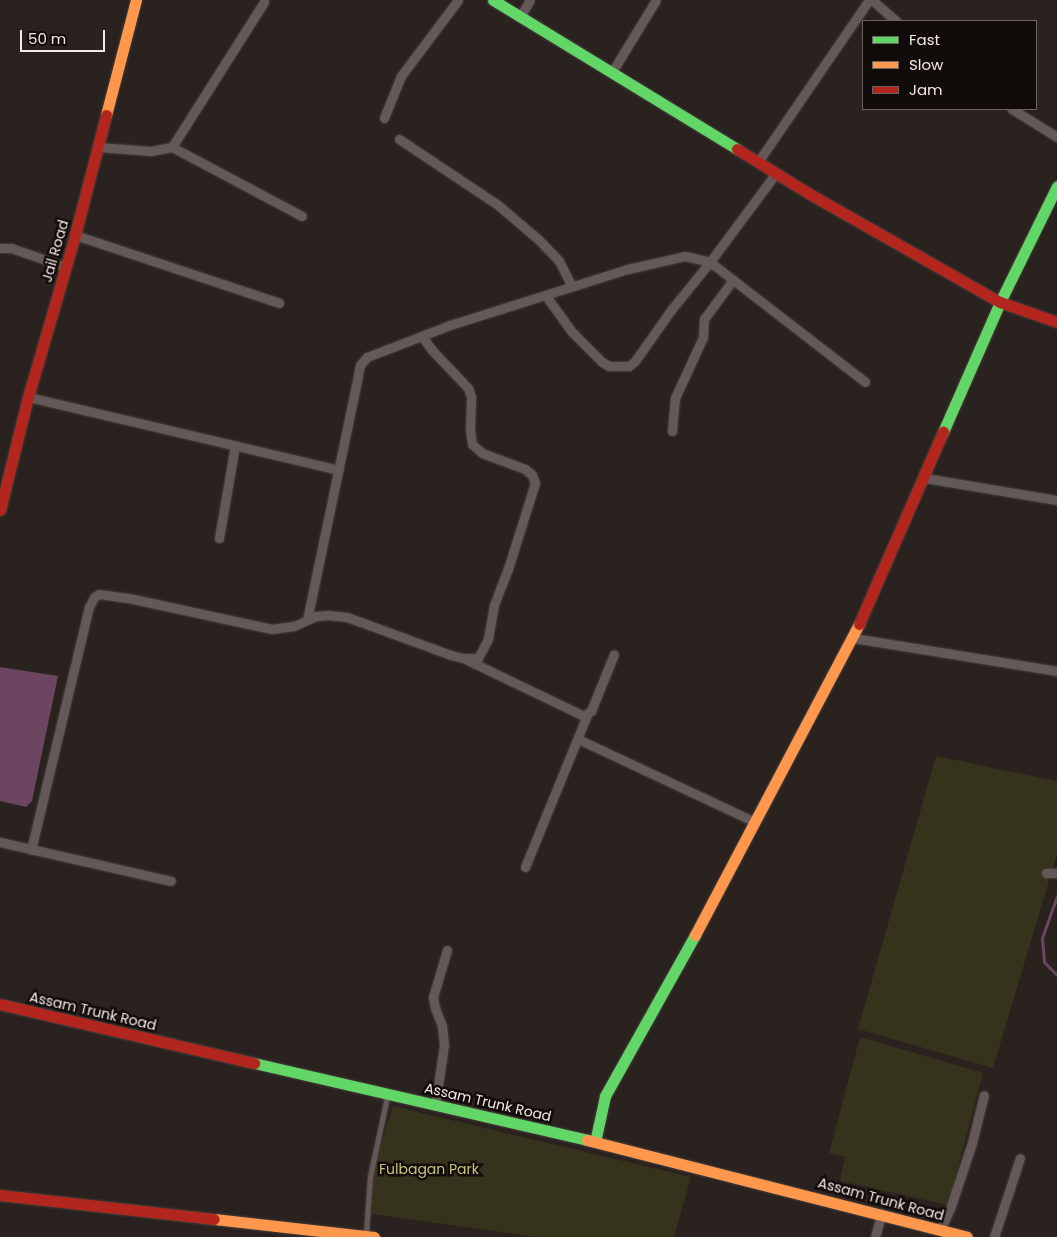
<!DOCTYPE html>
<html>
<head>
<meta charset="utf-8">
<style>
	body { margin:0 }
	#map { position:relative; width:1057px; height:1237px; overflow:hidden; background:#2a221f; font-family:Poppins,sans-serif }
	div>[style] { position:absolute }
	.green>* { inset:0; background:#35331c }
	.water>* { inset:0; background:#6c4660 }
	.stream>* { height:3px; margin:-1.5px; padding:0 1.5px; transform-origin:1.5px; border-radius:1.5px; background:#6c4660 }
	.roads { filter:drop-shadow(0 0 1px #453f3c) drop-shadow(0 0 1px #453f3c) }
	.lane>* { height:4.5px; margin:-2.25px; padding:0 2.25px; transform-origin:2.25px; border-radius:2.25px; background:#655858 }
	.street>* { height:9px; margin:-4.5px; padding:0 4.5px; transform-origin:4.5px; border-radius:4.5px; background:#655858 }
	.fast>* { height:11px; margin:-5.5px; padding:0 5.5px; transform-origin:5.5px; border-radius:5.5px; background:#63d668 }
	.slow>* { height:11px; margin:-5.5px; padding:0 5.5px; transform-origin:5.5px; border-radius:5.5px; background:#ff974d }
	.jam>* { height:11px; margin:-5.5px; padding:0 5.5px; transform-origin:5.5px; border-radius:5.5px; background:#b3261e }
	span { translate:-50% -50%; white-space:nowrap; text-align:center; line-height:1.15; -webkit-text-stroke:5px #110b09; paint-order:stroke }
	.street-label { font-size:14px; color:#f3eae6 }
	.park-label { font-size:14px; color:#c8c57a }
	.legend { position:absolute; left:862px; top:20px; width:175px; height:90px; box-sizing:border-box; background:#110b09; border:1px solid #6b6461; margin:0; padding:6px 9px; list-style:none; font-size:15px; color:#f3eae6 }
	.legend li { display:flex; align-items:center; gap:10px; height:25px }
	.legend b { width:25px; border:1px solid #6b6461 }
	.scale { position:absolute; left:20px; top:30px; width:85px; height:22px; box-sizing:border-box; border:2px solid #f3eae6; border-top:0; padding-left:6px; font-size:15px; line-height:18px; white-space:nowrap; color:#f3eae6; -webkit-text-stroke:4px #110b09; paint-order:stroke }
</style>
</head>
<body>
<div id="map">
	<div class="green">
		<i style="clip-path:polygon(936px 756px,1057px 781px,1057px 854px,993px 1068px,858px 1029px)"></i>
		<i style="clip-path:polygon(860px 1037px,983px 1073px,948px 1205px,840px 1181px,845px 1157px,829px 1153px)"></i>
		<i style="clip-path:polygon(393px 1106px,691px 1177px,674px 1237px,536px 1237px,372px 1214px,373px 1170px)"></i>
	</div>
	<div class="water">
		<i style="clip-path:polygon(0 667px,58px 676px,32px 801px,26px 807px,0 801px)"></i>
	</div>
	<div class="stream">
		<i style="left:1057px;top:896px;width:45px;rotate:109.7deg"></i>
		<i style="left:1042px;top:938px;width:24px;rotate:85deg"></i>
		<i style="left:1044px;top:962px;width:18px;rotate:45deg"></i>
	</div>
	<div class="roads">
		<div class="lane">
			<i style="left:366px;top:1235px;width:58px;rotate:-86.1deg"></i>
			<i style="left:370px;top:1177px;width:82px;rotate:-78deg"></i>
		</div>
		<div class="street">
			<i style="left:872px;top:0;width:32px;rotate:41deg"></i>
			<i style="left:520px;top:17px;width:20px;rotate:-60deg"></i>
			<i style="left:612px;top:72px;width:84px;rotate:-58.6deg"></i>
			<i style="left:1012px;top:109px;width:53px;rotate:31.9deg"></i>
			<i style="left:384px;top:118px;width:45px;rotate:-68deg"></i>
			<i style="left:401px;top:76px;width:95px;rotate:-53.1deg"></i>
			<i style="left:399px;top:139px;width:119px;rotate:33.7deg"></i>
			<i style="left:498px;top:205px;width:52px;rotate:40.4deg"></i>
			<i style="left:538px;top:239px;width:30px;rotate:46deg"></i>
			<i style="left:559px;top:261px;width:28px;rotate:63deg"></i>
			<i style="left:98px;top:147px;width:53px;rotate:4.3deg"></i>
			<i style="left:151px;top:151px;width:21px;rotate:-11deg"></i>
			<i style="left:172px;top:147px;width:172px;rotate:-57.6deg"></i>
			<i style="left:172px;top:147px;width:147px;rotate:28deg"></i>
			<i style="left:758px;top:162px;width:196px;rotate:-55.6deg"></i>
			<i style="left:776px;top:173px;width:111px;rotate:126.6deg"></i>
			<i style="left:710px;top:262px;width:196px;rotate:37.7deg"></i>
			<i style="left:75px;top:235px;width:215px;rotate:18.4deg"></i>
			<i style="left:0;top:248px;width:11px"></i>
			<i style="left:11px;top:248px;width:58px;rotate:19.1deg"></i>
			<i style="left:28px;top:397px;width:319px;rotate:13.2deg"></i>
			<i style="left:672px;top:431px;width:33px;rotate:-85deg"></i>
			<i style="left:675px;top:398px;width:67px;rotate:-65.3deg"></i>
			<i style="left:703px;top:337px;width:18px;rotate:-87deg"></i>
			<i style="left:704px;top:319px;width:49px;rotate:-53.4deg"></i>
			<i style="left:925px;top:478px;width:134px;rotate:9.5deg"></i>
			<i style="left:219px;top:538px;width:94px;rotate:-80.2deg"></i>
			<i style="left:307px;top:620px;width:250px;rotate:-78.2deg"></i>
			<i style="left:358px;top:375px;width:10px;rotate:-79deg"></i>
			<i style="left:360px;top:365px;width:11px;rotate:-49deg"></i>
			<i style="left:367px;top:357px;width:89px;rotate:-21.1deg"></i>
			<i style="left:450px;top:325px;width:187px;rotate:-17.5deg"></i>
			<i style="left:628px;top:269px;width:58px;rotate:-12.8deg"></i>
			<i style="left:685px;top:256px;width:26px;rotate:13deg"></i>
			<i style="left:710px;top:262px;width:62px;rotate:129.1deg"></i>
			<i style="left:671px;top:310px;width:62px;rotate:125.2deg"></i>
			<i style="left:635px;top:361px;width:8px;rotate:140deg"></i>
			<i style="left:629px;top:366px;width:20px;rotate:180deg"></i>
			<i style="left:609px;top:366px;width:8px;rotate:-150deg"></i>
			<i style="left:602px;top:362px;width:42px;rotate:-135deg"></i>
			<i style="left:572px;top:332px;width:44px;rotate:-125.8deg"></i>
			<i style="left:853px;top:638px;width:207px;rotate:9.2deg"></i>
			<i style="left:465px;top:659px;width:132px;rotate:25.6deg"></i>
			<i style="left:584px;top:716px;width:9px;rotate:-36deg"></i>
			<i style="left:591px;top:711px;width:61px;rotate:-68deg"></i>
			<i style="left:578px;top:739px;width:195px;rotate:25.1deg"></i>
			<i style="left:0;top:842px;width:175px;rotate:12.8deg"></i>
			<i style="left:31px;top:850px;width:250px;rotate:-76.6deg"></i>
			<i style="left:89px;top:607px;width:11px;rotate:-63deg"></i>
			<i style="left:94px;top:597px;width:6px;rotate:-31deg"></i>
			<i style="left:99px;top:594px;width:34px;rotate:8deg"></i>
			<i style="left:133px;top:599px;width:142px;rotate:12.2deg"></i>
			<i style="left:272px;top:629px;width:22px;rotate:-8deg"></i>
			<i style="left:294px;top:626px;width:24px;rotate:-24deg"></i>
			<i style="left:316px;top:616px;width:12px;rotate:-5deg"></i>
			<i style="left:328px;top:615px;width:19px;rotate:6deg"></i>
			<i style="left:347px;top:617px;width:111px;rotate:20.1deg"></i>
			<i style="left:451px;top:655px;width:12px;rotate:14deg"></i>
			<i style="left:463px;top:658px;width:15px"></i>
			<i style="left:478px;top:658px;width:21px;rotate:-62deg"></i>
			<i style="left:488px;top:639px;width:35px;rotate:-80deg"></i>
			<i style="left:494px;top:605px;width:39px;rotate:-69deg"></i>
			<i style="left:508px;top:569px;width:90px;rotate:-72.6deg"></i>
			<i style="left:535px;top:483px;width:9px;rotate:-111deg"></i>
			<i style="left:532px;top:475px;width:9px;rotate:-139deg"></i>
			<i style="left:525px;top:469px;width:46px;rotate:-159.6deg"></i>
			<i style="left:482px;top:453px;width:13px;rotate:-138deg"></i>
			<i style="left:472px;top:444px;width:15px;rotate:-98deg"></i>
			<i style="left:470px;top:429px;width:32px;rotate:-88deg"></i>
			<i style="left:471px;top:397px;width:9px;rotate:-108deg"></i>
			<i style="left:468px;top:388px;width:52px;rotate:-133.5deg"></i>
			<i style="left:432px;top:350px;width:17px;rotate:-126deg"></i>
			<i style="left:525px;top:867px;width:164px;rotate:-67.8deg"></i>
			<i style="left:1046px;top:873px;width:11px"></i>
			<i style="left:435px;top:1106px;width:62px;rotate:-81.6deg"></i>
			<i style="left:444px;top:1045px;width:19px;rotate:-96deg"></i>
			<i style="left:442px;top:1026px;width:19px;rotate:-111deg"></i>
			<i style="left:435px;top:1008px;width:11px;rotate:-100deg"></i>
			<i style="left:433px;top:997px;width:49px;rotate:-73.4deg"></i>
			<i style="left:940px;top:1230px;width:26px;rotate:-65deg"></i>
			<i style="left:951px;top:1206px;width:66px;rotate:-71.6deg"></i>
			<i style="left:972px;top:1143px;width:49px;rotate:-76deg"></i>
			<i style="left:875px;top:1237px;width:23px;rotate:-75deg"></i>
			<i style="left:994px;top:1237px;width:83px;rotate:-71.8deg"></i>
		</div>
		<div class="fast">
			<i style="left:493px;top:0;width:286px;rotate:31.4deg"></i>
			<i style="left:943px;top:432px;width:142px;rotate:-66.3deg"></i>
			<i style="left:1000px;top:302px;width:129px;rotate:-63.8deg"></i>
			<i style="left:254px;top:1063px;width:342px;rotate:13deg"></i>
			<i style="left:595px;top:1142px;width:47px;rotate:-77.7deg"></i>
			<i style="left:605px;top:1096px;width:184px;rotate:-60.8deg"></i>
		</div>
		<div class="slow">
			<i style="left:106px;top:115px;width:119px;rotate:-75.4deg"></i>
			<i style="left:695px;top:935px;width:352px;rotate:-62.2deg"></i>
			<i style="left:587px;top:1140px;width:392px;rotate:14.3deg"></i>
			<i style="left:214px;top:1219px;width:161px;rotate:6.4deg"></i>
		</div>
		<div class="jam">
			<i style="left:737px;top:149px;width:84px;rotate:31.8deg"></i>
			<i style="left:808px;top:193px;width:221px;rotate:29.6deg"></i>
			<i style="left:1000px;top:302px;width:60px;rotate:19.3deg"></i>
			<i style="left:0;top:510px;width:116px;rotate:-76.1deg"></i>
			<i style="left:28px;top:397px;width:169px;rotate:-73.8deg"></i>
			<i style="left:75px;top:235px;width:124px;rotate:-75.5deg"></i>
			<i style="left:859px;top:624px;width:210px;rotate:-66.4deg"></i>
			<i style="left:0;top:1004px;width:261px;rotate:13.1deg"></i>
			<i style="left:0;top:1195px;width:215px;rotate:6.4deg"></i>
		</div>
	</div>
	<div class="street-label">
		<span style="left:55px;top:251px;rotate:-74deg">Jail Road</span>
		<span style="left:93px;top:1011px;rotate:13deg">Assam Trunk Road</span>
		<span style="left:488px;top:1102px;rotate:13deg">Assam Trunk Road</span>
		<span style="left:881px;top:1199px;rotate:15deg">Assam Trunk Road</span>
	</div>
	<div class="park-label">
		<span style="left:429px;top:1169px">Fulbagan Park</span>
	</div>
	<ul class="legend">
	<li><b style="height:6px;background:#63d668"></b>Fast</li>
	<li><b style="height:6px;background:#ff974d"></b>Slow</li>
	<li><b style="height:6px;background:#b3261e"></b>Jam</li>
	</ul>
	<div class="scale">50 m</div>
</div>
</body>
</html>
